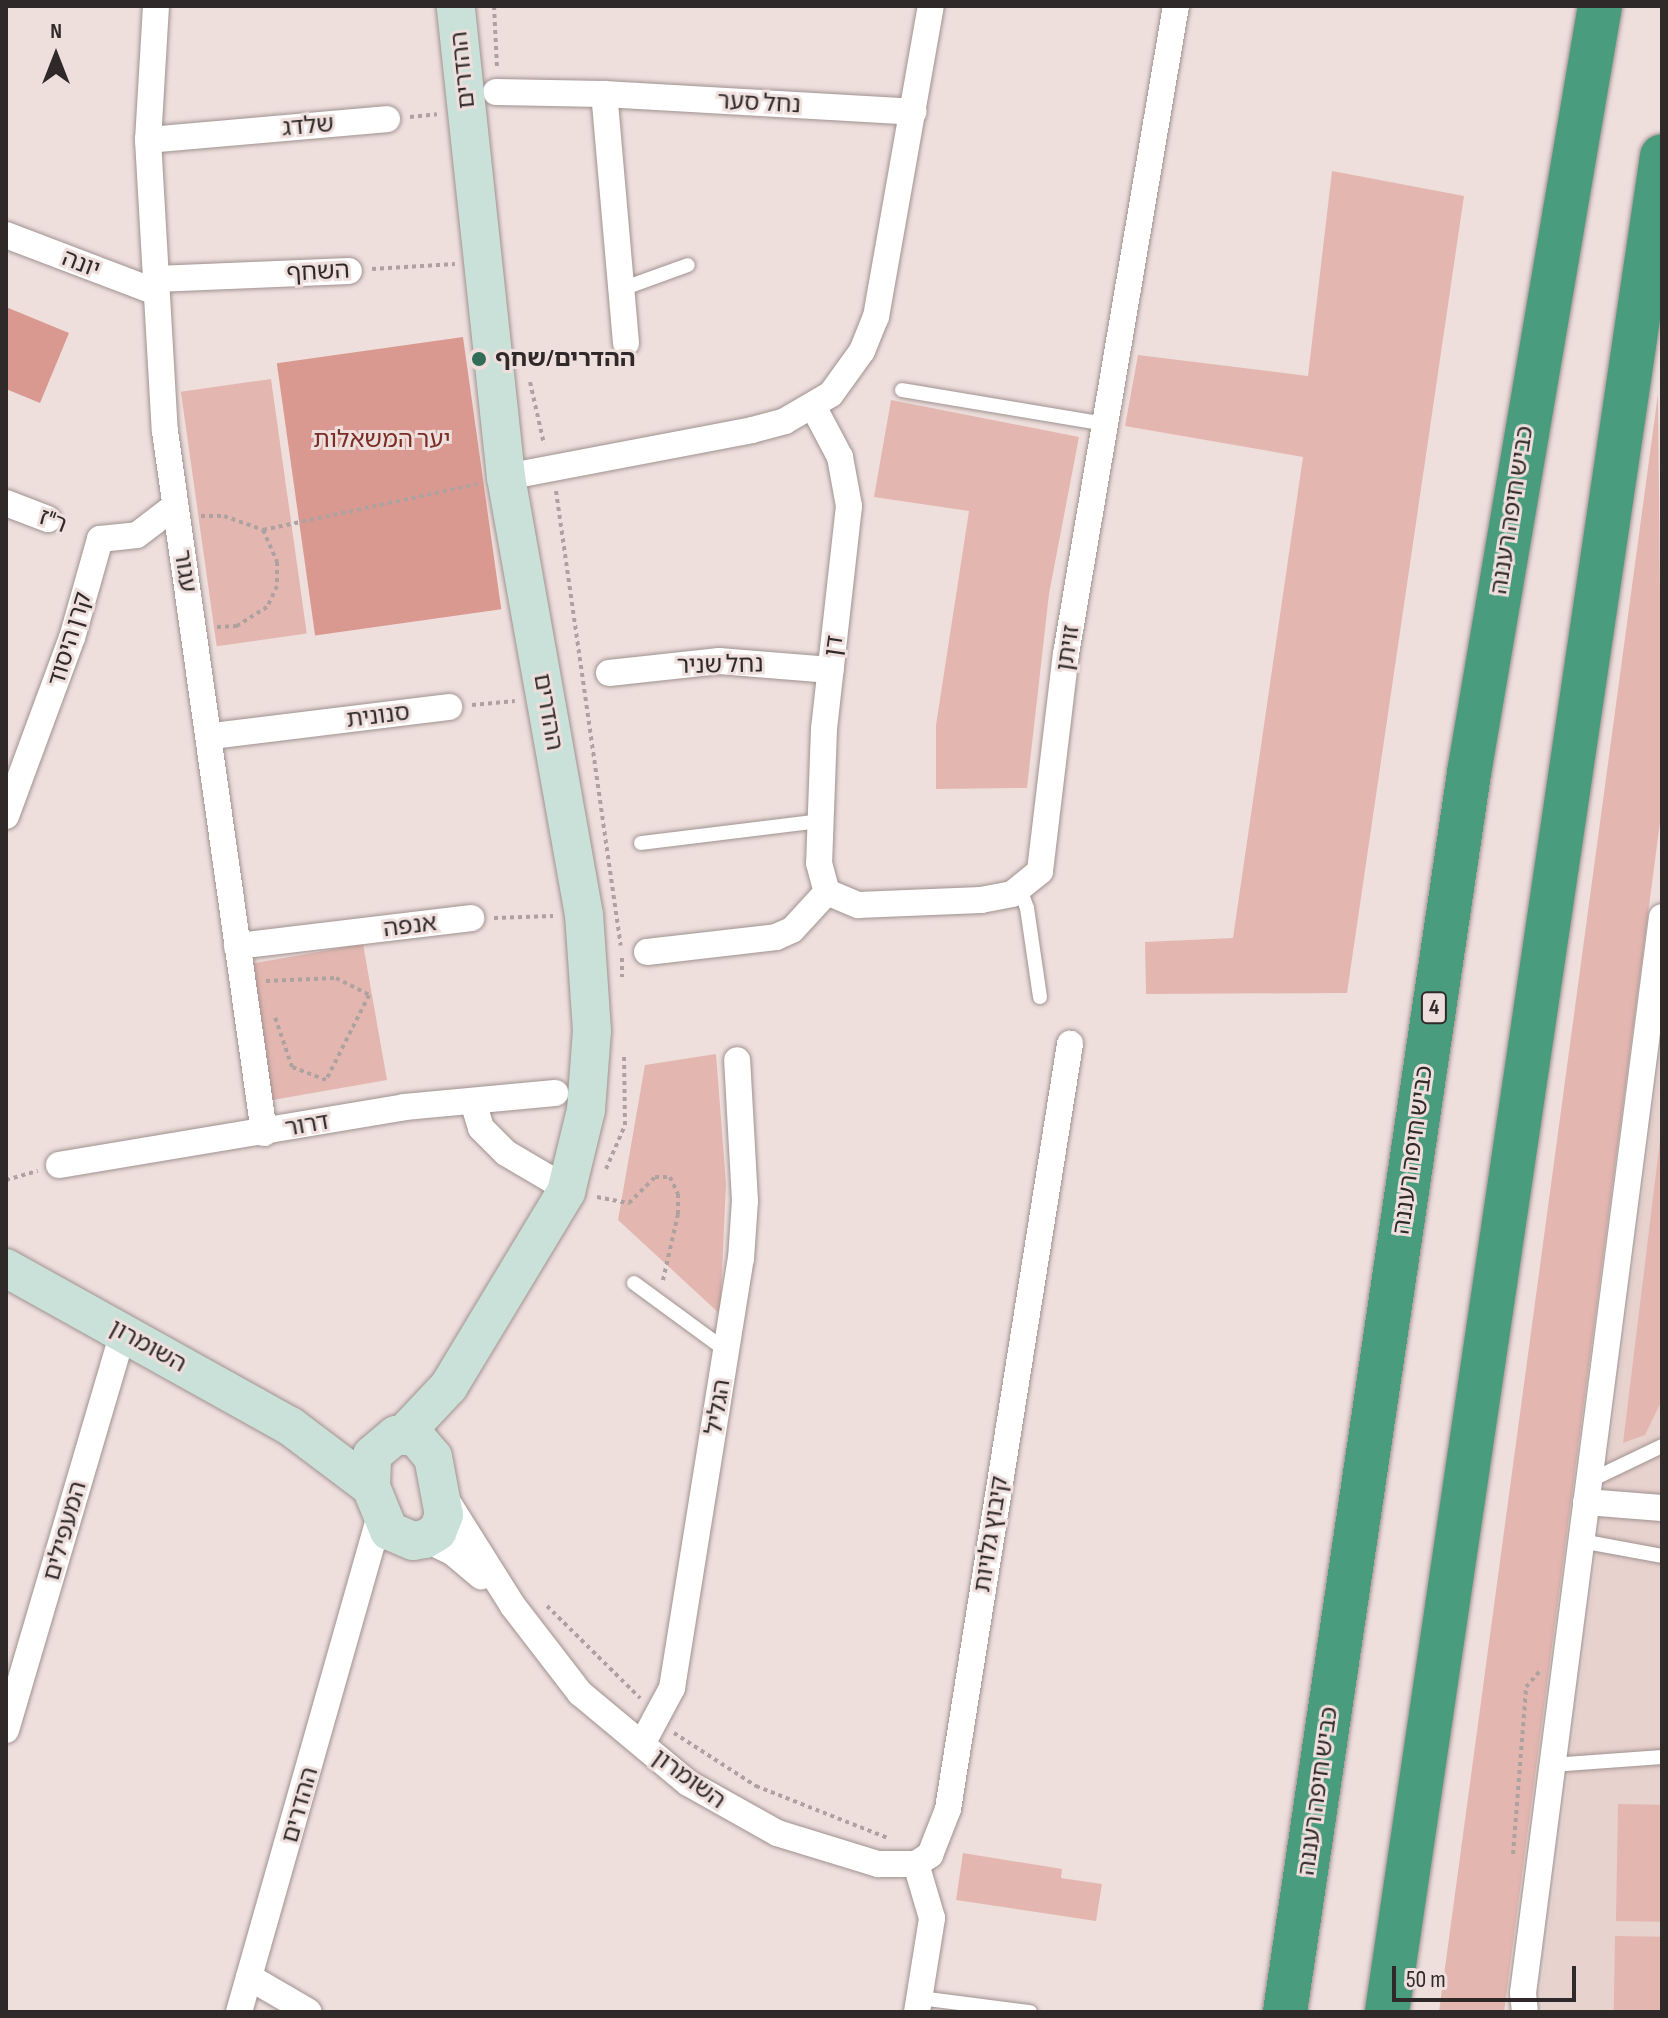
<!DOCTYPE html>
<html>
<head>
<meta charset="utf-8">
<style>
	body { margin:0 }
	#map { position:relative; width:1668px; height:2018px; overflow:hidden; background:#eedfdd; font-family:"Sofia Sans Condensed","Noto Sans Hebrew",sans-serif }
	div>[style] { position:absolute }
	.built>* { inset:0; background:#e8d2ce }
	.green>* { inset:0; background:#e3b7b0; transform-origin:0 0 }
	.forest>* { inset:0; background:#d99990; transform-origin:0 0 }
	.path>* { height:4px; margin-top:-2px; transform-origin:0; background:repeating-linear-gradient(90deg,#aea2a1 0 4px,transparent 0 8px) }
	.roads { filter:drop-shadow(0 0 2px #a09290) drop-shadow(0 0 2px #a09290) }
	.lane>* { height:14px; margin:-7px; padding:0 7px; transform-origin:7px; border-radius:7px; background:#fff }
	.street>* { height:26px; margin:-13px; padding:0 13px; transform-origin:13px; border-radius:13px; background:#fff }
	.secondary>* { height:38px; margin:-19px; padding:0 19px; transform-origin:19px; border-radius:19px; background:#c9e1d9 }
	.highway>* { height:44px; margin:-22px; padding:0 22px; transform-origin:22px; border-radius:22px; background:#4a9c7f }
	.dots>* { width:22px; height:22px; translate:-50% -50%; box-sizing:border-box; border:4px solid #eedfdd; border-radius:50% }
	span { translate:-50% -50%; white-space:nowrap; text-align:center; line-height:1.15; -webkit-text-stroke:6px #eedfdd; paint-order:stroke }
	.shield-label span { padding:2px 6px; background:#eedfdd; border:2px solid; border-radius:6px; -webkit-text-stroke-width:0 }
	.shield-label { font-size:22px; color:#2f2929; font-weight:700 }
	.street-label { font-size:24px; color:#2f2929 }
	.poi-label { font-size:24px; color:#2f2929; font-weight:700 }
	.left { translate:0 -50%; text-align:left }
	.park-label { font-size:24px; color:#792d25 }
	.frame { position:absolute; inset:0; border:8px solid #2f2929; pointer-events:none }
	.north { position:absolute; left:16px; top:16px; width:80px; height:80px; -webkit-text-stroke:6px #eedfdd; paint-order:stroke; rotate:0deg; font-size:22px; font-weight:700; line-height:32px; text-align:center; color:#2f2929 }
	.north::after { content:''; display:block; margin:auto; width:28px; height:36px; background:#2f2929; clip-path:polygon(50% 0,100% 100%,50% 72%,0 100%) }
	.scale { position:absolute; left:1392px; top:1966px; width:184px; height:36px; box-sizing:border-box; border:4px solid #2f2929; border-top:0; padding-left:10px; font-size:24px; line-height:28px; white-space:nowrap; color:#2f2929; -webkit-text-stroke:6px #eedfdd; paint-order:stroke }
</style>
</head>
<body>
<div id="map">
	<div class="built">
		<i style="clip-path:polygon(1662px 1045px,1662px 2012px,1543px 2012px,1541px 1990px)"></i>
	</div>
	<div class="green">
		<i style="clip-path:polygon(1332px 171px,1464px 196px,1347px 993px,1146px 994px,1145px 942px,1233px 938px,1303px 457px,1125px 426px,1138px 355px,1308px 376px)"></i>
		<i style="left:271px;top:379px;width:257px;height:91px;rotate:82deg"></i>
		<i style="clip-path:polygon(1658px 394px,1662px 807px,1504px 2012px,1439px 2012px)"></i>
		<i style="clip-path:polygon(891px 400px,1079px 437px,1049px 594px,1027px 788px,936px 789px,936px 725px,969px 511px,874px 497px)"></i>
		<i style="left:363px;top:944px;width:138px;height:116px;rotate:80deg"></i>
		<i style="clip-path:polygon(716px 1054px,726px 1184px,720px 1314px,618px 1220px,645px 1065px)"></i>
		<i style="clip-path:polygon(1662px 1124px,1662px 1400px,1645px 1435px,1623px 1443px)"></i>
		<i style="left:1618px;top:1804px;width:44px;height:117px;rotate:1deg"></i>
		<i style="clip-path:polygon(963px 1853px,1062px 1869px,1061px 1878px,1102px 1884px,1096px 1921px,956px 1900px)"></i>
		<i style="left:1615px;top:1936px;width:47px;height:76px;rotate:1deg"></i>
	</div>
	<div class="forest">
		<i style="clip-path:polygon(6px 307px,69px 333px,40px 403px,6px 389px)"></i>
		<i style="left:463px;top:337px;width:275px;height:188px;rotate:82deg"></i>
	</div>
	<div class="path">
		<i style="left:494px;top:6px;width:62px;rotate:87.2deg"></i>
		<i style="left:410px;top:117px;width:27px;rotate:-6deg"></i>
		<i style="left:372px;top:269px;width:83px;rotate:-3.4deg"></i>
		<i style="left:530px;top:382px;width:64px;rotate:77.3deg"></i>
		<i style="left:556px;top:491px;width:459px;rotate:81.9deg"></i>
		<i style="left:201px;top:516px;width:23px"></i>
		<i style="left:224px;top:516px;width:41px;rotate:19.7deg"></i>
		<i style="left:263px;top:530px;width:35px;rotate:66deg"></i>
		<i style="left:277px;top:562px;width:24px;rotate:90deg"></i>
		<i style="left:277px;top:586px;width:23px;rotate:115deg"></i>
		<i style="left:267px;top:607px;width:36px;rotate:148deg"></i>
		<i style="left:237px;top:626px;width:20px;rotate:177deg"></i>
		<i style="left:263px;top:530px;width:219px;rotate:-12.1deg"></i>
		<i style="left:472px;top:705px;width:43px;rotate:-5.3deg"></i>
		<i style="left:494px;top:918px;width:59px;rotate:-1.9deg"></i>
		<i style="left:622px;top:958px;width:19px;rotate:90deg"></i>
		<i style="left:266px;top:981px;width:70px;rotate:-2.5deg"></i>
		<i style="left:336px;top:978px;width:37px;rotate:27deg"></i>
		<i style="left:369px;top:995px;width:95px;rotate:116.8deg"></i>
		<i style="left:326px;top:1080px;width:36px;rotate:-159deg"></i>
		<i style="left:292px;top:1067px;width:53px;rotate:-108.8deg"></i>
		<i style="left:606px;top:1169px;width:48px;rotate:-66.6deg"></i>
		<i style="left:625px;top:1125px;width:71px;rotate:-90.8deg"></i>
		<i style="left:6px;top:1180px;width:33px;rotate:-16deg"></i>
		<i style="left:597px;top:1197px;width:33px;rotate:11deg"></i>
		<i style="left:629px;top:1203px;width:37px;rotate:-45deg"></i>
		<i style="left:655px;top:1177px;width:15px"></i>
		<i style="left:670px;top:1177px;width:19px;rotate:65deg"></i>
		<i style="left:678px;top:1194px;width:20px;rotate:90deg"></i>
		<i style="left:678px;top:1214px;width:68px;rotate:102.8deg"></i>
		<i style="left:547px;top:1606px;width:131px;rotate:44.7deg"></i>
		<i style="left:674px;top:1733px;width:98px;rotate:32.9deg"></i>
		<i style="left:756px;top:1786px;width:142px;rotate:21.5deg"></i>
		<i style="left:1513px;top:1854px;width:168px;rotate:-85.5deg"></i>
		<i style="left:1526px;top:1687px;width:20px;rotate:-49deg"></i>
	</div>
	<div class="roads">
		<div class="lane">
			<i style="left:619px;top:290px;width:73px;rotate:-19.9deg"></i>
			<i style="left:902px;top:390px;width:206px;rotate:9.5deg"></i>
			<i style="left:641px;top:843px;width:179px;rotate:-7deg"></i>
			<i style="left:1020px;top:889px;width:20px;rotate:70deg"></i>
			<i style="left:1027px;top:908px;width:90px;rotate:81.7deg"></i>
			<i style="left:634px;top:1283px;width:115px;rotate:36.2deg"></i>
			<i style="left:1589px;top:1481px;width:81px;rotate:-25.6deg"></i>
			<i style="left:1581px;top:1541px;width:82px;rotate:10.5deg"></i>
			<i style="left:1552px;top:1765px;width:110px;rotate:-4.2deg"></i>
			<i style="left:920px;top:1998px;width:111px;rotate:7.3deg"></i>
		</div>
		<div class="street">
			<i style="left:156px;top:6px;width:134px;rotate:93.4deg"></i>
			<i style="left:148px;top:140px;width:291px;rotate:86.7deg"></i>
			<i style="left:165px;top:431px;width:709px;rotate:81.97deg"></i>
			<i style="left:496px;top:92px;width:108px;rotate:1.1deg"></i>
			<i style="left:148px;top:140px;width:240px;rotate:-5deg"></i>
			<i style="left:6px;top:235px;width:160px;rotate:20.8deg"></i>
			<i style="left:156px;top:279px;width:193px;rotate:-2.4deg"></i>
			<i style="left:626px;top:343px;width:250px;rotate:-95deg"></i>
			<i style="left:604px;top:94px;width:310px;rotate:3.3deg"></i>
			<i style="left:813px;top:406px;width:58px;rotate:62.1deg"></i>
			<i style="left:840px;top:457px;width:50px;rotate:79.6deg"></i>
			<i style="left:849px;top:506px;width:224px;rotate:96.4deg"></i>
			<i style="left:824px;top:729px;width:134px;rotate:92.1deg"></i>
			<i style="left:819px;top:863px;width:30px;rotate:75deg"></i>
			<i style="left:506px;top:477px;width:250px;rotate:-10.8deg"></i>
			<i style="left:752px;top:430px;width:34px;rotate:-15deg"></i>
			<i style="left:785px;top:421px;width:53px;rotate:-30.4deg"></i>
			<i style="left:831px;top:394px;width:53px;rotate:-54.2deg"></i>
			<i style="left:862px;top:351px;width:37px;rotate:-68deg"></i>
			<i style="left:876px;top:317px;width:316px;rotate:-80deg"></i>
			<i style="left:6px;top:503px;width:45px;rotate:20.9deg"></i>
			<i style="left:609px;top:673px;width:111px;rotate:-6.2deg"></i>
			<i style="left:719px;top:661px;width:112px;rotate:4.6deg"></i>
			<i style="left:212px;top:736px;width:239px;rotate:-7deg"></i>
			<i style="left:6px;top:816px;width:190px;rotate:-69.7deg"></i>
			<i style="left:72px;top:638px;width:103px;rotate:-74.2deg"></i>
			<i style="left:100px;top:539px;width:37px;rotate:-6deg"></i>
			<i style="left:137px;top:535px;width:48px;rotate:-37.3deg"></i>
			<i style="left:827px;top:892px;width:34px;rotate:23deg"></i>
			<i style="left:858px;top:905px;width:123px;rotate:-2.3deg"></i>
			<i style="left:981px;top:900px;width:32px;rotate:-11deg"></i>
			<i style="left:1012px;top:894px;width:36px;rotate:-39deg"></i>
			<i style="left:1040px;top:871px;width:219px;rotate:-83.2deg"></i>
			<i style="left:1066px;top:654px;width:657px;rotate:-80.37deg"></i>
			<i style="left:237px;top:946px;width:236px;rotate:-6.8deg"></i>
			<i style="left:647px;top:952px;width:130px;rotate:-6.6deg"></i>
			<i style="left:776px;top:937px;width:17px;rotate:-24deg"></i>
			<i style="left:792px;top:930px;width:52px;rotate:-47.4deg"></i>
			<i style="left:474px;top:1105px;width:24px;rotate:73deg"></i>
			<i style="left:481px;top:1128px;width:35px;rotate:45deg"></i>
			<i style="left:506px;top:1153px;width:71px;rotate:30.5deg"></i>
			<i style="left:59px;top:1165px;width:350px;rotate:-9.5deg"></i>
			<i style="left:404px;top:1107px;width:152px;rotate:-5.3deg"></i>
			<i style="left:445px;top:1498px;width:128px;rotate:57.8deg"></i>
			<i style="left:513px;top:1606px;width:110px;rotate:52.4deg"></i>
			<i style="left:580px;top:1693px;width:141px;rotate:39.8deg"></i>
			<i style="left:688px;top:1783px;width:102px;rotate:29.3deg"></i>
			<i style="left:777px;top:1833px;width:106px;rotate:17.1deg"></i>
			<i style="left:878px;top:1864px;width:38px"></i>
			<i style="left:1586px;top:1502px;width:76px;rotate:4.5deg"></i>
			<i style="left:425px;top:1539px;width:30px;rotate:26deg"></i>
			<i style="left:452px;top:1552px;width:38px;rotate:40deg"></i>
			<i style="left:6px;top:1730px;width:415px;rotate:-73.6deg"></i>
			<i style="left:642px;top:1744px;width:64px;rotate:-61.8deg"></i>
			<i style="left:672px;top:1688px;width:435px;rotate:-80.9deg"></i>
			<i style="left:741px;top:1259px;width:58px;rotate:-86.1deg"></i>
			<i style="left:745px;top:1201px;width:141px;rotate:-93.2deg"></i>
			<i style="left:249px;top:1977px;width:69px;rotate:30.3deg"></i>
			<i style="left:239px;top:2012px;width:520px;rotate:-74.15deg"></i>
			<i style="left:917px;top:2012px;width:95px;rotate:-80.9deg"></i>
			<i style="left:932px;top:1918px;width:56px;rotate:-106.5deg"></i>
			<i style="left:916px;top:1864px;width:17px;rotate:-33deg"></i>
			<i style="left:930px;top:1855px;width:49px;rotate:-68.6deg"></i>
			<i style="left:948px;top:1809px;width:775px;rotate:-80.94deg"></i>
			<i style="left:1525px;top:2012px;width:19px;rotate:-96deg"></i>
			<i style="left:1523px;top:1993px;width:1085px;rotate:-82.64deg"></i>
		</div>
		<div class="secondary">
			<i style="left:6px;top:1268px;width:325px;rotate:29.1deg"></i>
			<i style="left:290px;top:1426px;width:101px;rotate:37deg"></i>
			<i style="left:396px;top:1435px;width:20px;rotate:6deg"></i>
			<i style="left:416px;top:1437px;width:26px;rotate:50deg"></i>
			<i style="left:433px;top:1457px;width:59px;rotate:79.3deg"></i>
			<i style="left:444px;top:1515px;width:18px;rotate:112deg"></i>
			<i style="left:437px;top:1532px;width:14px;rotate:150deg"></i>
			<i style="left:425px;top:1539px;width:12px;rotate:171deg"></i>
			<i style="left:413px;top:1541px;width:26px;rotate:-157deg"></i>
			<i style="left:389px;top:1531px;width:48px;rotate:-112.2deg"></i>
			<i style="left:371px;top:1487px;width:32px;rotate:-88deg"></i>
			<i style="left:372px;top:1455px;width:31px;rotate:-40deg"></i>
			<i style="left:403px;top:1435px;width:67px;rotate:-46.8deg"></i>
			<i style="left:449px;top:1386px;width:227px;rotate:-58.9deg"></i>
			<i style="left:566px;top:1192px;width:84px;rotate:-76.3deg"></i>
			<i style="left:586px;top:1110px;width:79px;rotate:-85.7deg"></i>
			<i style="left:592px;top:1031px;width:116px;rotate:-93.9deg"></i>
			<i style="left:584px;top:915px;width:445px;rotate:-100.1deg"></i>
			<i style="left:506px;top:477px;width:474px;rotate:-96.1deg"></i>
		</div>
		<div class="highway">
			<i style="left:1285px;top:2012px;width:1253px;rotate:-81.55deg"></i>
			<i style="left:1469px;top:773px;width:778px;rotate:-80.31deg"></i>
			<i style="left:1387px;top:2012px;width:1876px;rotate:-81.57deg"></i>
		</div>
	</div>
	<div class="dots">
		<i style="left:479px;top:359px;background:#316d58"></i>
	</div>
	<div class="shield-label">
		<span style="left:1434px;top:1008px">4</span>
	</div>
	<div class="street-label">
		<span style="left:463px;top:70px;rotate:-96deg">ההדרים</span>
		<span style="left:759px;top:103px;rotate:3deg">נחל סער</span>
		<span style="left:308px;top:126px;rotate:-5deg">שלדג</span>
		<span style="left:81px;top:264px;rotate:21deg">יונה</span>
		<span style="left:318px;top:272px;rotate:-3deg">השחף</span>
		<span style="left:1512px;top:510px;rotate:-81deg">כביש חיפה רעננה</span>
		<span style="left:53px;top:521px;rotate:21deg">ר"ז</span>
		<span style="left:185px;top:571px;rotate:81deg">עגור</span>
		<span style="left:70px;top:639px;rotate:-73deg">קרן היסוד</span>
		<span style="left:834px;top:646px;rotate:-82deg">דן</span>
		<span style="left:1068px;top:648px;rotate:-81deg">זויתן</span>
		<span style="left:720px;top:665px;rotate:-1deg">נחל שניר</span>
		<span style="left:548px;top:712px;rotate:80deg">ההדרים</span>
		<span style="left:378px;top:716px;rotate:-7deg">סנונית</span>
		<span style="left:410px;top:926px;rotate:-7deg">אנפה</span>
		<span style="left:307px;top:1125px;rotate:-10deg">דרור</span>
		<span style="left:1413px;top:1150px;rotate:-82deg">כביש חיפה רעננה</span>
		<span style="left:148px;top:1346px;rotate:29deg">השומרון</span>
		<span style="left:718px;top:1407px;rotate:-81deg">הגליל</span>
		<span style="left:65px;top:1531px;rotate:-74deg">המעפילים</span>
		<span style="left:991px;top:1534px;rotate:-81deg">קיבוץ גלויות</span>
		<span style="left:689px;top:1779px;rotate:36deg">השומרון</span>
		<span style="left:1318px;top:1791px;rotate:-82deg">כביש חיפה רעננה</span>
		<span style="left:300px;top:1805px;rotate:-74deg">ההדרים</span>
	</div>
	<div class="poi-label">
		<span class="left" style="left:495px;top:359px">ההדרים/שחף</span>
	</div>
	<div class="park-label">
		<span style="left:382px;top:440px">יער המשאלות</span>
	</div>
	<div class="frame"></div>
	<div class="north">N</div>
	<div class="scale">50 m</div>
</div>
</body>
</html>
